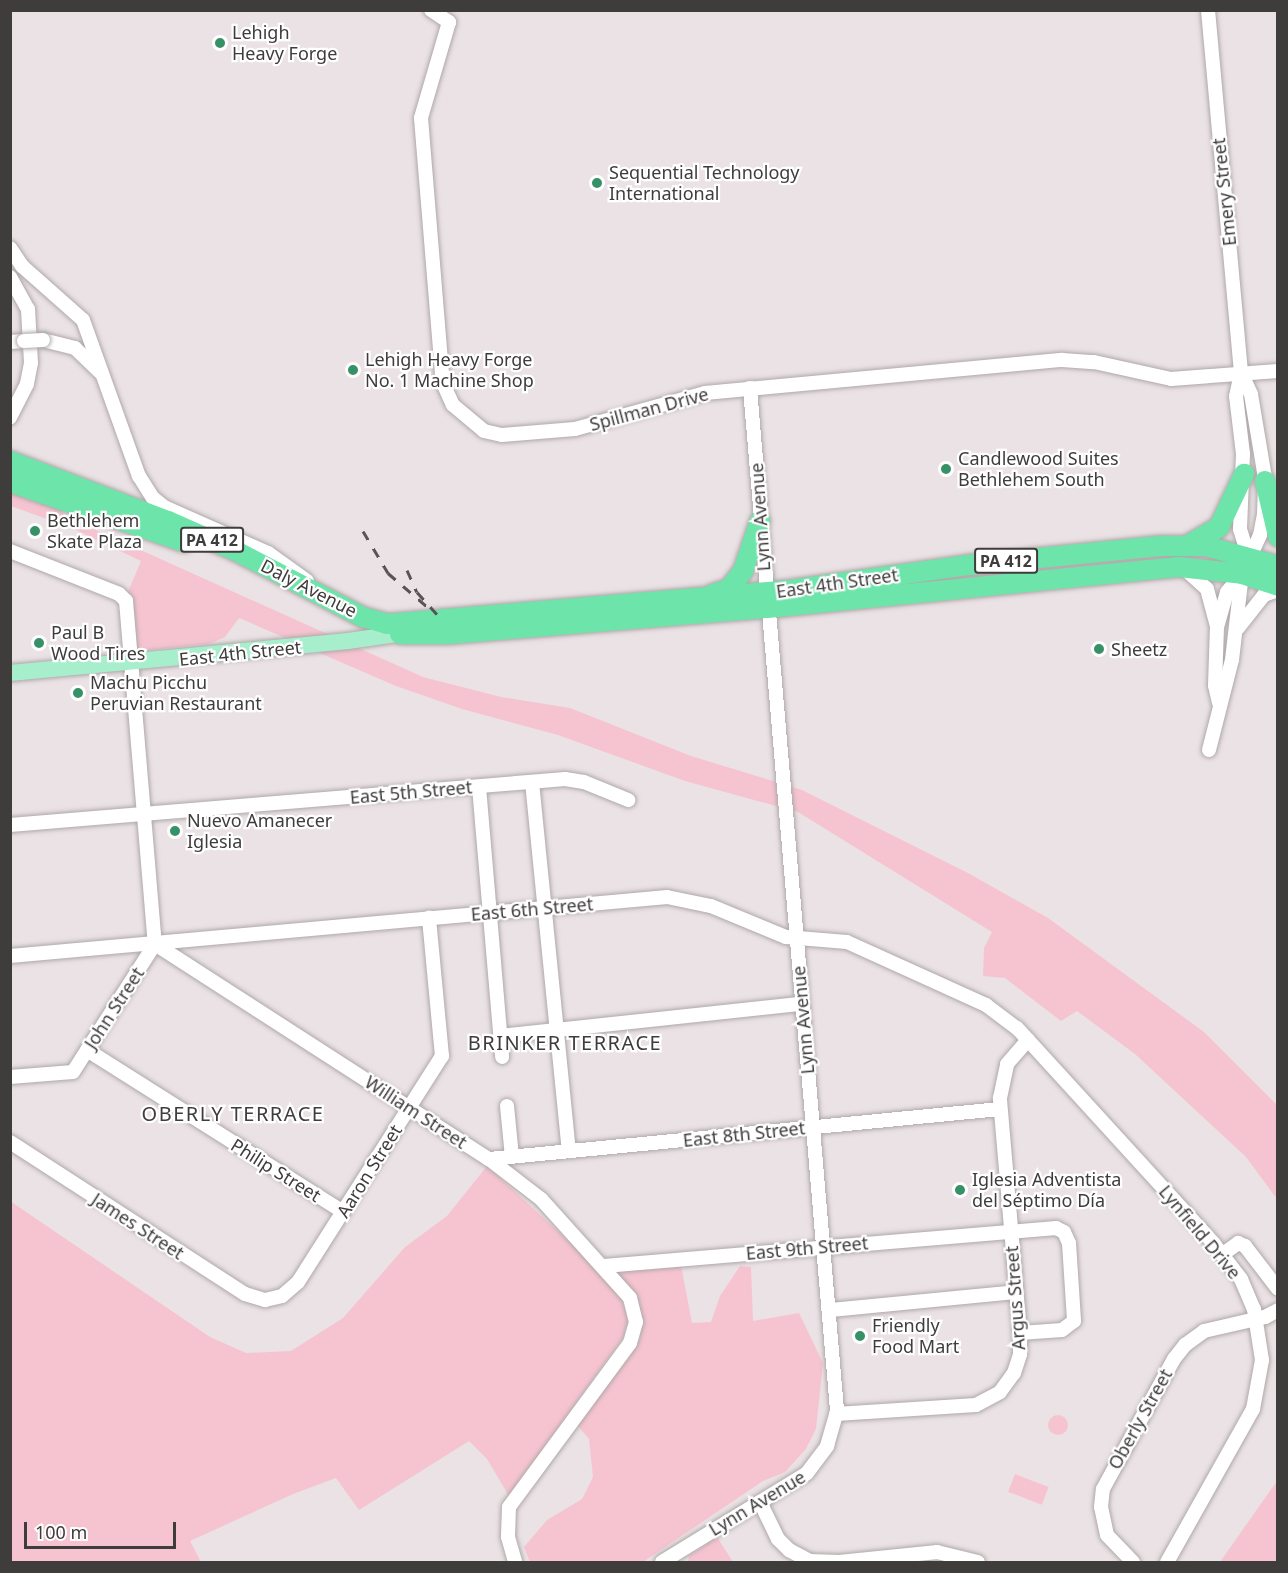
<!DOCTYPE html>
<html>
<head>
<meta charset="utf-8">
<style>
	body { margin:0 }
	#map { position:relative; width:1288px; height:1573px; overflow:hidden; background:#eae2e4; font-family:"Noto Sans",sans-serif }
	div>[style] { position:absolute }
	.green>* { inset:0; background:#f6c4d0; transform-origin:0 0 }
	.round { border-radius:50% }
	.roads { filter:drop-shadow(0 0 2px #afa8a9) drop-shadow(0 0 2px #afa8a9) }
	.minor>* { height:14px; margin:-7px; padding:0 7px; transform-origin:7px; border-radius:7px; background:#fff }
	.major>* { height:16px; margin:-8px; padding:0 8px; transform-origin:8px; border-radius:8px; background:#a7efcc }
	.highway>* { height:20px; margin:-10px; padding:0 10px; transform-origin:10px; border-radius:10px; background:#6de5aa }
	.rail>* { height:3px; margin-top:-1.5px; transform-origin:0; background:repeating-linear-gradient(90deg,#585455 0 10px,transparent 0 20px) }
	.bridges { filter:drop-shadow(0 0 2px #afa8a9) drop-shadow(0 0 2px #afa8a9) }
	.minor-bridge>* { height:14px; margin:-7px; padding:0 7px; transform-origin:7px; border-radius:7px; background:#fff }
	.dots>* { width:16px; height:16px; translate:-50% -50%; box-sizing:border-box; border:3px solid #fff; border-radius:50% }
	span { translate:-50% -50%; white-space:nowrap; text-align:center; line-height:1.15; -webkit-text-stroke:4.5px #fff; paint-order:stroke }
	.shield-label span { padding:2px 4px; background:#fff; border:2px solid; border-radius:4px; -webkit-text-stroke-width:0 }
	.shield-label { font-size:16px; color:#3f3c3c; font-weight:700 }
	.poi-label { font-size:18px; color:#3f3c3c }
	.left { translate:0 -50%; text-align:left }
	.street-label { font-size:18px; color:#3f3c3c }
	.neighbourhood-label { font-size:20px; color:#3f3c3c; letter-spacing:1.5px }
	.frame { position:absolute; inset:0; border:12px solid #3f3c3c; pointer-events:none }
	.scale { position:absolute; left:24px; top:1522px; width:152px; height:27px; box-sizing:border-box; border:3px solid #3f3c3c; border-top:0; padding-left:8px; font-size:18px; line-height:21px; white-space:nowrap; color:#3f3c3c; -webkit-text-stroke:4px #fff; paint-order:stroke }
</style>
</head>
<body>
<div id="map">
	<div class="green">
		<i style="clip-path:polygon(11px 491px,60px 508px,65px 516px,423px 677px,501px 697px,570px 708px,691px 756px,802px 790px,968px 873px,1048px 918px,1204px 1032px,1277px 1105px,1277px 1199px,1246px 1157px,1135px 1054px,1077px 1011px,1061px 1021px,1005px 978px,983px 976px,984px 948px,992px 932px,798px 812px,685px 781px,558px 735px,462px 709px,396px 686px,239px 618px,225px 637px,209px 644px,138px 651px,128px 592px,141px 561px,74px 529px,11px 506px)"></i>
		<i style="clip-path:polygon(487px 1166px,598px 1268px,621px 1298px,628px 1319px,624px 1336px,509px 1496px,487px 1459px,469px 1441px,359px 1510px,336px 1478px,293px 1494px,190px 1541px,201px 1562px,11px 1562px,10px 1201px,210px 1337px,246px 1353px,291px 1351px,343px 1318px,405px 1247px,447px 1216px)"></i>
		<i style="clip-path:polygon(681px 1265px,692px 1323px,711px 1322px,720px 1296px,740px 1266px,751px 1267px,753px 1321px,799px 1313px,823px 1363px,816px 1429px,806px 1449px,785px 1472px,763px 1481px,643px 1562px,530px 1562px,524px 1547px,547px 1520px,582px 1499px,593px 1477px,589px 1439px,577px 1425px,640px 1339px,638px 1297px,615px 1270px)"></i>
		<i class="round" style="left:1048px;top:1415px;width:20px;height:20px"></i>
		<i style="left:1015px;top:1474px;width:36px;height:19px;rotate:21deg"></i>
		<i style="clip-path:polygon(1277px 1481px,1277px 1562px,1220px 1562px)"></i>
		<i style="clip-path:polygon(717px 1537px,733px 1562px,688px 1562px,689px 1556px)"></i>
	</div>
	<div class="roads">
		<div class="minor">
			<i style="left:431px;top:10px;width:22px;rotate:34deg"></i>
			<i style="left:449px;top:22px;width:100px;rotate:106.3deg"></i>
			<i style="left:421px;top:118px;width:266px;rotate:85.3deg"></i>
			<i style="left:443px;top:383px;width:24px;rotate:66deg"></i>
			<i style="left:453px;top:405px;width:40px;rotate:40deg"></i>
			<i style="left:484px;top:431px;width:18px;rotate:13deg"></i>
			<i style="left:502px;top:435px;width:73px;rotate:-4.7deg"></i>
			<i style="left:575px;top:429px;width:135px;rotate:-15.5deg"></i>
			<i style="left:705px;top:393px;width:359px;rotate:-5.3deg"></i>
			<i style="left:1062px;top:360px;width:32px;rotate:4deg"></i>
			<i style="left:1094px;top:362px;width:79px;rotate:12.4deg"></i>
			<i style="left:1171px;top:379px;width:107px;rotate:-4.3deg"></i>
			<i style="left:1208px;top:10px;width:364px;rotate:84.8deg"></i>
			<i style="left:1241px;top:373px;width:24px;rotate:102deg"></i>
			<i style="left:1236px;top:396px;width:58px;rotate:83.1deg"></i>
			<i style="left:1243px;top:454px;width:75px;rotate:92.3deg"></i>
			<i style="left:1240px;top:529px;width:27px;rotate:73deg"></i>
			<i style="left:10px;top:248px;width:22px;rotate:56deg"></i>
			<i style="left:22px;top:266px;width:81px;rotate:41.5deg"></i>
			<i style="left:83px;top:320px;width:166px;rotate:70.3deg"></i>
			<i style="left:139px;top:476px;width:26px;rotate:58deg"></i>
			<i style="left:153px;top:498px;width:14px;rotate:39deg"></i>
			<i style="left:164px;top:507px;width:114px;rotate:23.9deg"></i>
			<i style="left:268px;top:553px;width:48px;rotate:35.7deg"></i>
			<i style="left:10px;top:277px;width:37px;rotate:61deg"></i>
			<i style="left:28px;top:309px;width:54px;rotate:86.8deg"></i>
			<i style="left:31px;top:363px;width:21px;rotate:101deg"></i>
			<i style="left:27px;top:384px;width:38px;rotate:117deg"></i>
			<i style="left:43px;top:340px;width:33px;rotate:14deg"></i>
			<i style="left:75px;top:348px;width:35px;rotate:44deg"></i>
			<i style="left:10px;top:342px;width:14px;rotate:-4deg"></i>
			<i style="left:10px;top:551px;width:117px;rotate:21.5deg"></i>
			<i style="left:119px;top:594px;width:10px;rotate:45deg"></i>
			<i style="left:126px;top:601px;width:344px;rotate:85.2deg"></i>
			<i style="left:1186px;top:570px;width:28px;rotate:42deg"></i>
			<i style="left:1207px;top:589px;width:39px;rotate:75deg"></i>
			<i style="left:1238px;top:628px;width:42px;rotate:-51.8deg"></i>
			<i style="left:1264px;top:595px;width:15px;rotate:-20deg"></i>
			<i style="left:1219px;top:703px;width:17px;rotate:-103deg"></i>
			<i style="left:1215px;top:686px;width:59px;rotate:-88.1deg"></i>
			<i style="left:1217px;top:627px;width:36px;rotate:-74deg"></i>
			<i style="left:1227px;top:592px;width:23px;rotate:-50deg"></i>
			<i style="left:1242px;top:574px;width:43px;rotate:-65.2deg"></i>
			<i style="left:1260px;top:535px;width:21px;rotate:-79deg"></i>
			<i style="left:1264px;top:514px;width:36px;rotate:-88deg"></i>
			<i style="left:1265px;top:478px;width:85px;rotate:-99.5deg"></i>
			<i style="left:1251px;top:394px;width:23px;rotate:-115deg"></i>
			<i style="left:1209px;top:750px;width:93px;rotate:-75.7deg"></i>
			<i style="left:1232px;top:660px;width:87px;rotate:-83.4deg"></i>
			<i style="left:532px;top:782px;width:371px;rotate:84.3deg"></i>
			<i style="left:479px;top:787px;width:271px;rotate:85.1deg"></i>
			<i style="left:10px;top:825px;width:557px;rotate:-4.74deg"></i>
			<i style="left:565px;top:779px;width:19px;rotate:9deg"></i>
			<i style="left:584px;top:782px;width:48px;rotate:22.2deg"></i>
			<i style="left:155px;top:944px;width:397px;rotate:32.8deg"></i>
			<i style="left:489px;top:1159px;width:66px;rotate:37.6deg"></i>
			<i style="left:541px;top:1199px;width:133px;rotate:48deg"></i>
			<i style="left:630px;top:1298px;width:25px;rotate:76deg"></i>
			<i style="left:636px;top:1322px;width:22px;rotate:106deg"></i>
			<i style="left:630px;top:1343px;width:204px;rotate:126.4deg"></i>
			<i style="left:509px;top:1507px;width:30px;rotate:92deg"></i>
			<i style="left:508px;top:1537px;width:26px;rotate:74deg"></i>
			<i style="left:10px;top:956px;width:660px;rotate:-5.13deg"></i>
			<i style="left:667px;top:897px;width:45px;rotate:11.6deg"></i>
			<i style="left:711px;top:906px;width:81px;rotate:22.5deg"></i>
			<i style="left:786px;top:937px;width:61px;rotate:4.7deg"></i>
			<i style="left:847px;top:942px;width:153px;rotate:24.4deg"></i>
			<i style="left:986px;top:1005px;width:39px;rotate:37deg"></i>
			<i style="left:1017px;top:1028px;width:292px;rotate:47.6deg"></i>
			<i style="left:1214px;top:1244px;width:44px;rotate:52.4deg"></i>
			<i style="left:1241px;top:1279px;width:33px;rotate:67deg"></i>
			<i style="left:1254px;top:1309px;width:52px;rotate:81.1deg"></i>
			<i style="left:1262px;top:1360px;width:50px;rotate:100.4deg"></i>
			<i style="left:1253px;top:1409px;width:176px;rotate:119.3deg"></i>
			<i style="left:500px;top:1036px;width:303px;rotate:-6.1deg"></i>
			<i style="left:87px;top:1050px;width:303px;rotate:32.3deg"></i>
			<i style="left:10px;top:1077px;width:63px;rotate:-4.5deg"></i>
			<i style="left:73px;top:1072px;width:152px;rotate:-57.4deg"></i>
			<i style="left:507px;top:1106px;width:51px;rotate:84.4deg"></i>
			<i style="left:10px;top:1142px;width:280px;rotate:32.9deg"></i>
			<i style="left:245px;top:1294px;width:21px;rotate:17deg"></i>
			<i style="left:265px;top:1300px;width:17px;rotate:-13deg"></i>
			<i style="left:282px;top:1296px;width:21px;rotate:-41deg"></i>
			<i style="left:298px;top:1282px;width:268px;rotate:-57.5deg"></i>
			<i style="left:442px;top:1056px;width:139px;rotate:-95.4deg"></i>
			<i style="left:489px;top:1159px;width:513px;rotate:-5.59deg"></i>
			<i style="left:1223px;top:1254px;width:19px;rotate:-36deg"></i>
			<i style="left:1238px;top:1243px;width:8px;rotate:23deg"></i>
			<i style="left:1245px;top:1246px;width:54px;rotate:52.5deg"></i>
			<i style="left:604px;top:1266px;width:454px;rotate:-4.8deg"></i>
			<i style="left:1056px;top:1228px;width:9px;rotate:27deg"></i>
			<i style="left:1064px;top:1232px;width:12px;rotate:66deg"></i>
			<i style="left:1069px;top:1243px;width:78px;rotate:86.3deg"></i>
			<i style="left:1074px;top:1321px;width:15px;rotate:143deg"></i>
			<i style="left:1062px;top:1330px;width:42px;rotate:175.9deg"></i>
			<i style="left:830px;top:1310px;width:187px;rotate:-5.5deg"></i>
			<i style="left:836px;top:1414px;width:140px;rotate:-3.7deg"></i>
			<i style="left:976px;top:1405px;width:27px;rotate:-28deg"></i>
			<i style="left:1000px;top:1392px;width:24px;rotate:-54deg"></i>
			<i style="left:1014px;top:1373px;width:20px;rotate:-72deg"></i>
			<i style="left:1020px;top:1354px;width:21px;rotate:-90deg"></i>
			<i style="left:1020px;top:1333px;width:236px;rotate:-94.9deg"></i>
			<i style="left:1000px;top:1098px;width:35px;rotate:-78deg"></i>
			<i style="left:1007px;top:1064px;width:32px;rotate:-49deg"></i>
			<i style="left:760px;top:1502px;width:41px;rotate:64.1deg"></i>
			<i style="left:778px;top:1539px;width:16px;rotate:45deg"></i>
			<i style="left:789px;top:1550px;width:24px;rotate:28deg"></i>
			<i style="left:810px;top:1561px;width:29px;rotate:2deg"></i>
			<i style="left:839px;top:1562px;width:99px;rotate:-5.8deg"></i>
			<i style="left:937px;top:1552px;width:42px;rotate:13.7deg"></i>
			<i style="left:662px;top:1562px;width:170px;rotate:-31.5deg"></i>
			<i style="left:807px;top:1473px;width:34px;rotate:-53deg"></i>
			<i style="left:827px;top:1446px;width:37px;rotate:-74deg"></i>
			<i style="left:837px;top:1410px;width:1026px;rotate:-94.87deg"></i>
			<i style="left:1133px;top:1562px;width:37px;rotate:-134deg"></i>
			<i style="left:1107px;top:1535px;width:29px;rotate:-102deg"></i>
			<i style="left:1101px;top:1507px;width:18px;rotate:-84deg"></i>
			<i style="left:1103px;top:1489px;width:148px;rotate:-61.4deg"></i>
			<i style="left:1174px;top:1359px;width:18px;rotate:-52deg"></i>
			<i style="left:1185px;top:1345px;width:24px;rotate:-36deg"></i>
			<i style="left:1204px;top:1331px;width:63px;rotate:-12.9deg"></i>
			<i style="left:1265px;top:1317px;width:15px;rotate:-28deg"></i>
		</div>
		<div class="major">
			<i style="left:10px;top:673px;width:340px;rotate:-5.4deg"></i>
			<i style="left:348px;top:641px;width:49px;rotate:-8.1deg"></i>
			<i style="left:397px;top:634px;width:15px;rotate:-42deg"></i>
		</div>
		<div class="highway">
			<i style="left:10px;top:461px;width:169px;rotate:20.8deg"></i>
			<i style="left:168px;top:521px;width:74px;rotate:23.8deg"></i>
			<i style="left:236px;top:551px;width:143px;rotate:27.5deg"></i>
			<i style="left:363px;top:617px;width:25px;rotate:16deg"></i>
			<i style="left:387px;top:624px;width:397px;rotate:-4.8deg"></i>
			<i style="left:783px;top:591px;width:188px;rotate:-8deg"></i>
			<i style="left:969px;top:565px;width:192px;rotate:-5.7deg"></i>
			<i style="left:1160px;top:546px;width:46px"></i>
			<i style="left:1206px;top:546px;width:75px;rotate:15.5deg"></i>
			<i style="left:1265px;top:481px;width:57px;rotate:76.7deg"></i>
			<i style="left:10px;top:482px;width:184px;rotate:19deg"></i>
			<i style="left:1190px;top:544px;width:34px;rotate:-30deg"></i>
			<i style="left:1219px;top:527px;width:59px;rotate:-64.7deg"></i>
			<i style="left:713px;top:594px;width:17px;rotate:-17deg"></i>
			<i style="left:729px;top:589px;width:23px;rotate:-52deg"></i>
			<i style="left:743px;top:571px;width:53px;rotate:-71.2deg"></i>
			<i style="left:400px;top:634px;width:49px"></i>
			<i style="left:449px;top:634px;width:319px;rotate:-4.7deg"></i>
			<i style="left:767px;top:608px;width:414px;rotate:-5.7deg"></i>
			<i style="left:1179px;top:567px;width:63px;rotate:6.3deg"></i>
			<i style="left:1242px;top:574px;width:38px;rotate:18deg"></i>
		</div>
	</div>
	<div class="rail">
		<i style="left:363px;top:531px;width:49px;rotate:59.2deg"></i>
		<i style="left:388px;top:573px;width:55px;rotate:40.6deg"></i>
		<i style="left:407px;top:570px;width:24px;rotate:66deg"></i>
		<i style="left:417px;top:592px;width:36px;rotate:48deg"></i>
	</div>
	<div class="bridges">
		<div class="minor-bridge">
			<i style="left:24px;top:341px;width:19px;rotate:-3deg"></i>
		</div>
	</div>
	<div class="dots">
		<i style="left:220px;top:43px;background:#379167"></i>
		<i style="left:597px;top:183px;background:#379167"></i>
		<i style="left:353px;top:370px;background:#379167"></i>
		<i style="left:946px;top:469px;background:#379167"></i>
		<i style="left:35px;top:531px;background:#379167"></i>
		<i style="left:39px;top:643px;background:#379167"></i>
		<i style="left:1099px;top:649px;background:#379167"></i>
		<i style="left:78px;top:693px;background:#379167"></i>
		<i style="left:175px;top:831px;background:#379167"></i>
		<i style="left:960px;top:1190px;background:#379167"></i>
		<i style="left:860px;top:1336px;background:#379167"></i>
	</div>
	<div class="shield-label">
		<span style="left:212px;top:540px">PA 412</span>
		<span style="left:1006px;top:561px">PA 412</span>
	</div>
	<div class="poi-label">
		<span class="left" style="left:232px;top:43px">Lehigh<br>Heavy Forge</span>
		<span class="left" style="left:609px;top:183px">Sequential Technology<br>International</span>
		<span class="left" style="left:365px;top:370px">Lehigh Heavy Forge<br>No. 1 Machine Shop</span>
		<span class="left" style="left:958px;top:469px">Candlewood Suites<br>Bethlehem South</span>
		<span class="left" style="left:47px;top:531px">Bethlehem<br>Skate Plaza</span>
		<span class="left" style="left:51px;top:643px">Paul B<br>Wood Tires</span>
		<span class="left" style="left:1111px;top:649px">Sheetz</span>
		<span class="left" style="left:90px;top:693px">Machu Picchu<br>Peruvian Restaurant</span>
		<span class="left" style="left:187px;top:831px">Nuevo Amanecer<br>Iglesia</span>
		<span class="left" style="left:972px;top:1190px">Iglesia Adventista<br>del Séptimo Día</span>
		<span class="left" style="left:872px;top:1336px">Friendly<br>Food Mart</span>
	</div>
	<div class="street-label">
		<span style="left:1224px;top:192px;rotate:-96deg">Emery Street</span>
		<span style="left:649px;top:409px;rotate:-15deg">Spillman Drive</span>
		<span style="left:760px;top:517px;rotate:-94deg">Lynn Avenue</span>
		<span style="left:837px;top:583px;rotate:-8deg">East 4th Street</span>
		<span style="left:309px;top:588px;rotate:27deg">Daly Avenue</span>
		<span style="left:240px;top:653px;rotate:-6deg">East 4th Street</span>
		<span style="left:411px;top:792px;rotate:-5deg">East 5th Street</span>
		<span style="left:532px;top:909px;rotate:-5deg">East 6th Street</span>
		<span style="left:114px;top:1008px;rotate:-57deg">John Street</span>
		<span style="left:803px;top:1020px;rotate:-95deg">Lynn Avenue</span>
		<span style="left:416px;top:1112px;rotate:33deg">William Street</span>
		<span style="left:744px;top:1134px;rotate:-6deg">East 8th Street</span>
		<span style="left:276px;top:1170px;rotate:32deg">Philip Street</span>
		<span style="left:369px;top:1171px;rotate:-58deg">Aaron Street</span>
		<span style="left:138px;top:1226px;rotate:33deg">James Street</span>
		<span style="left:1200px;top:1232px;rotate:50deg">Lynfield Drive</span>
		<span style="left:807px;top:1248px;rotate:-5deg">East 9th Street</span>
		<span style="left:1015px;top:1298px;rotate:-94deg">Argus Street</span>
		<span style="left:1140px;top:1419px;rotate:-61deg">Oberly Street</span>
		<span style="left:757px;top:1503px;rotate:-31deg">Lynn Avenue</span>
	</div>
	<div class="neighbourhood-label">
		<span style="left:565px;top:1042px">BRINKER TERRACE</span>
		<span style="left:233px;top:1113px">OBERLY TERRACE</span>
	</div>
	<div class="frame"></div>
	<div class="scale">100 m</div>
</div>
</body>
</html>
